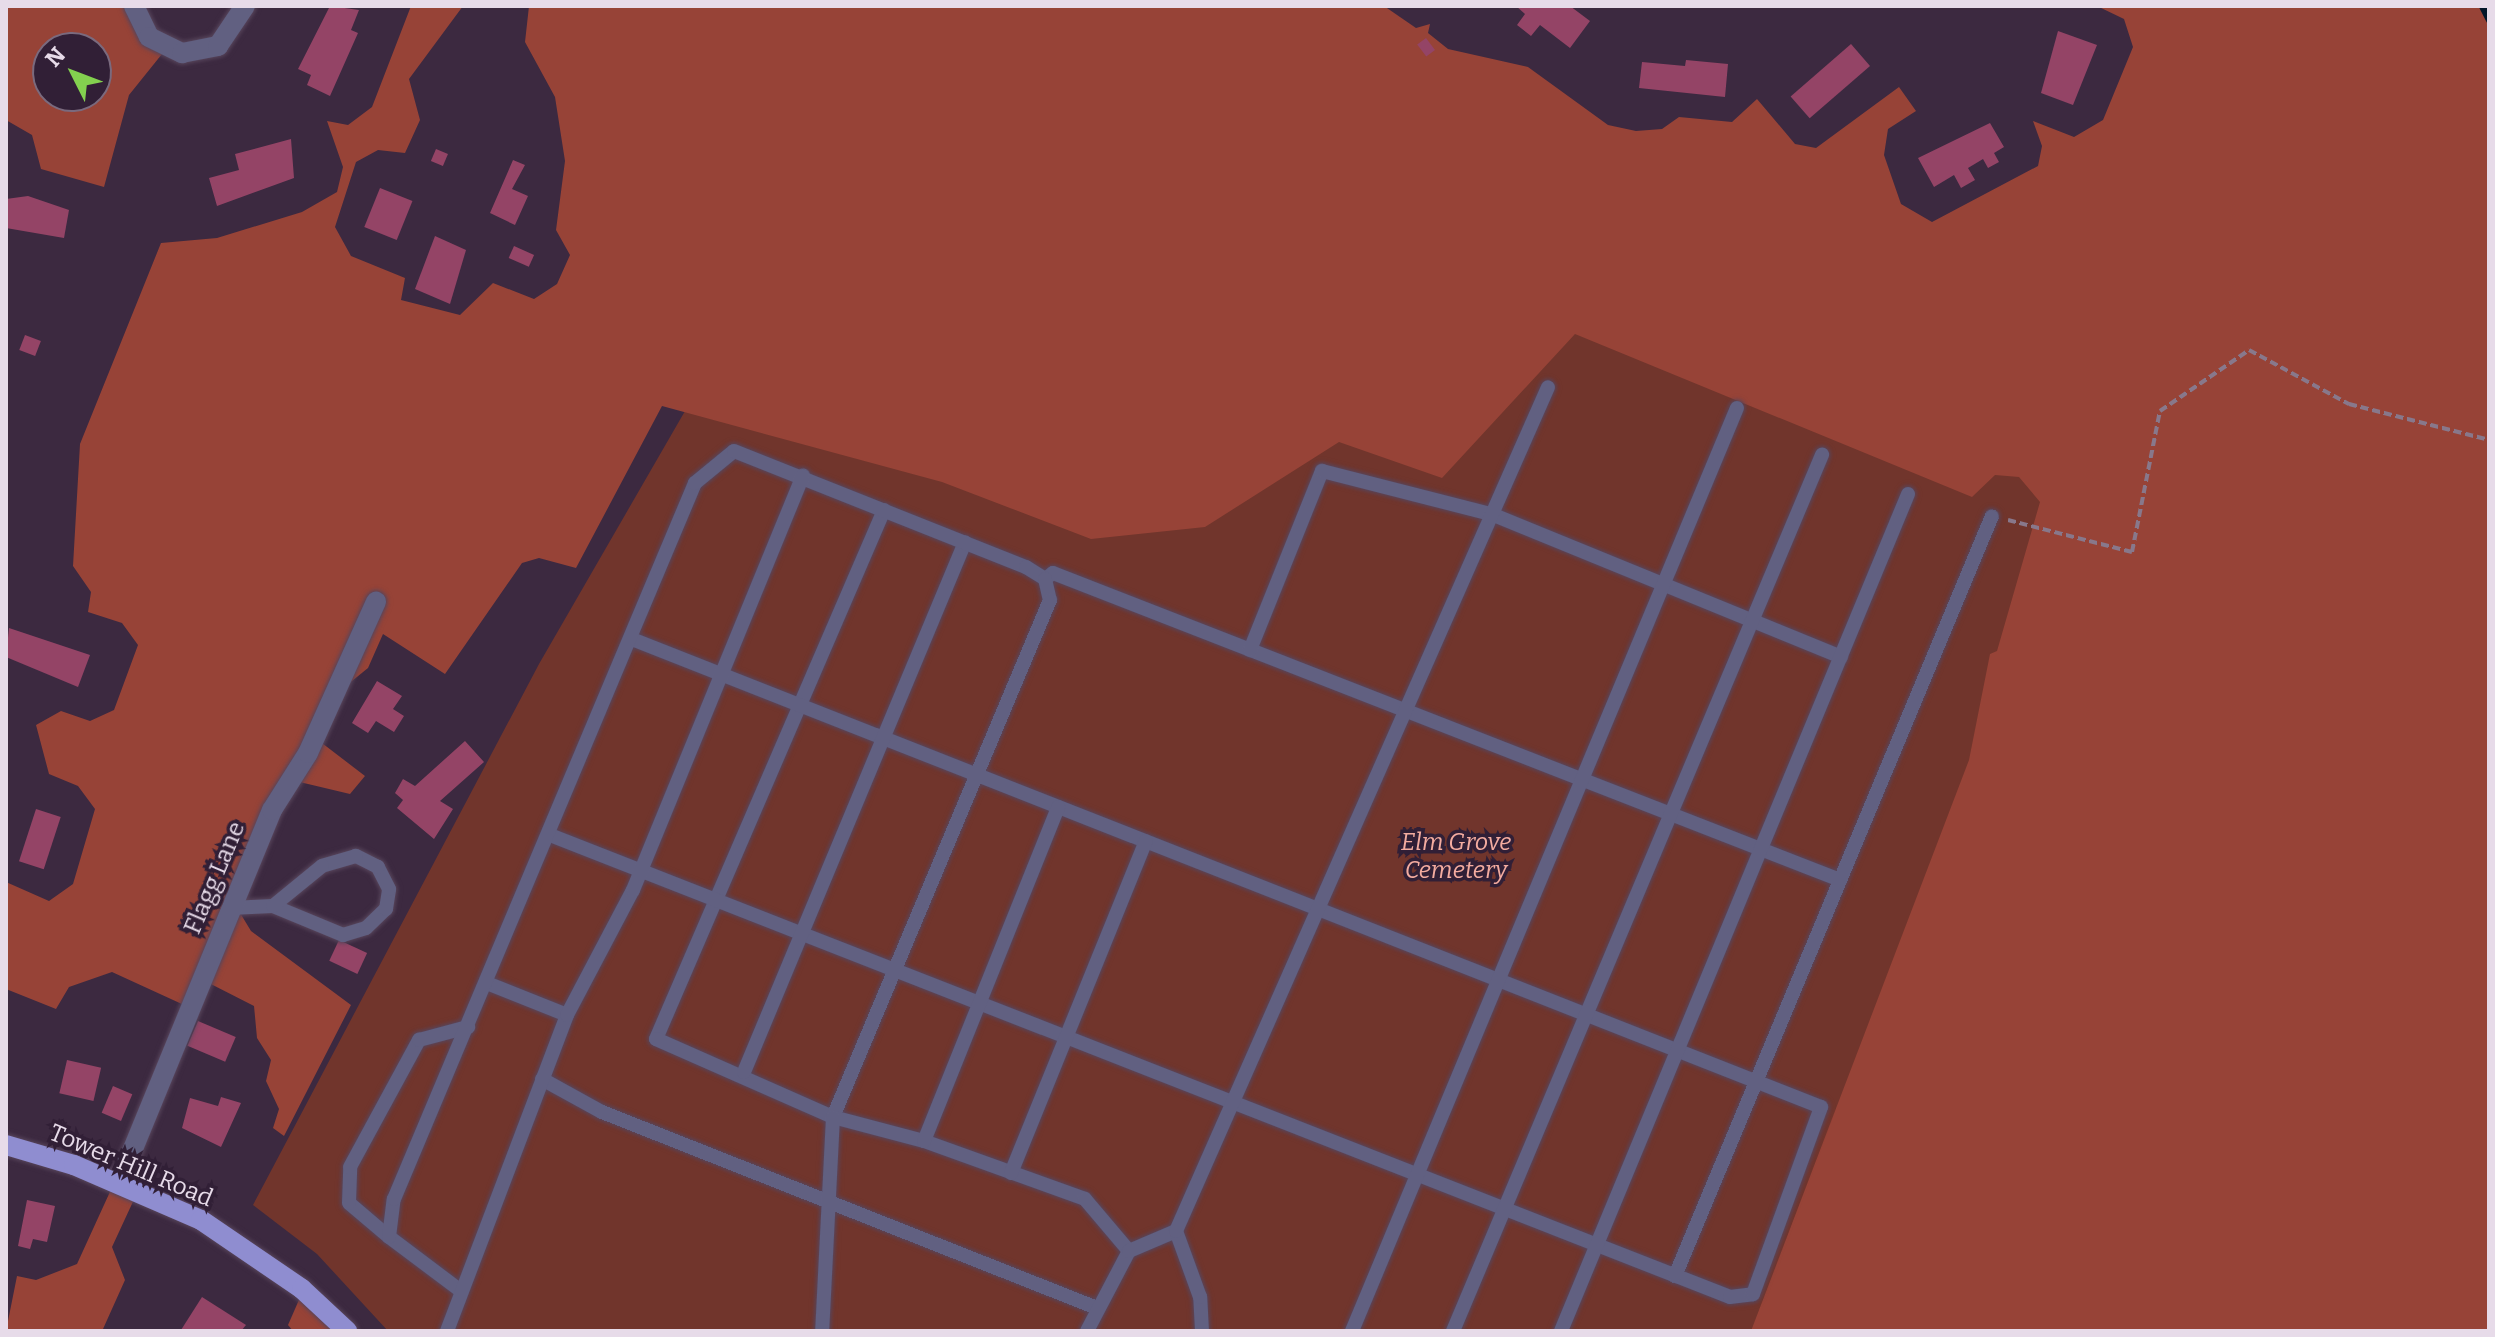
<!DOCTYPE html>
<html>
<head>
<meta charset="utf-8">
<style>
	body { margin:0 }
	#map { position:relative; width:2495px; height:1337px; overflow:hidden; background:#3c2940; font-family:Bitter,serif }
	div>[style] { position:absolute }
	.green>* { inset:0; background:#71352c }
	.forest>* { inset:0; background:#974337 }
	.stream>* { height:7px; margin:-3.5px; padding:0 3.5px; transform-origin:3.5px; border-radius:3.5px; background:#031629 }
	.building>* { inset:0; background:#944466; transform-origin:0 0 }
	.path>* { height:4px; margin-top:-2px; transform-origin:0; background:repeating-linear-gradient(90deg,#88788b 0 8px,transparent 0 12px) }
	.roads { filter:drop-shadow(0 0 2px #57455b) drop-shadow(0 0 2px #57455b) }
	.lane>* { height:14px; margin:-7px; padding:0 7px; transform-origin:7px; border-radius:7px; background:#616081 }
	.street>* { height:20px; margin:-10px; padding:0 10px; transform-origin:10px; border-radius:10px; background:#616081 }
	.primary>* { height:20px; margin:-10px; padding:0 10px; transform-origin:10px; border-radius:10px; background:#8f8dd0 }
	span { translate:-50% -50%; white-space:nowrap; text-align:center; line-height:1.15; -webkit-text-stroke:7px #311f36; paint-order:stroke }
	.park-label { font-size:24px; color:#f4aca0; font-style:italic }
	.street-label { font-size:24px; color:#e7dbe9 }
	.frame { position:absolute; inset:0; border:8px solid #e7dbe9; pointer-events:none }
	.north { position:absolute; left:32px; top:32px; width:80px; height:80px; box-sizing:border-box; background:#311f36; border:2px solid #7a6a7e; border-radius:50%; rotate:312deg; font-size:22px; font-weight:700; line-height:32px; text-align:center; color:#e7dbe9 }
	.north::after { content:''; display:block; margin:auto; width:28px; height:36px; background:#83d04f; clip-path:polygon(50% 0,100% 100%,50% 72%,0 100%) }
</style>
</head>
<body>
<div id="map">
	<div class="green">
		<i style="clip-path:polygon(1570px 287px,2115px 317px,1787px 1331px,388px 1331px,317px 1254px,253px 1205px,539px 664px,696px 392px)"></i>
	</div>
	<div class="forest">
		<i style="clip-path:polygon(evenodd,6px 6px,137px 6px,162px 54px,129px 95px,104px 187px,41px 169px,32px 135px,6px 120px,6px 6px,48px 48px,96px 48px,96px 96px,48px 96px,48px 48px)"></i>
		<i style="clip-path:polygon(411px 6px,463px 6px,409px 79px,420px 120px,405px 153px,378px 150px,356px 162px,335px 227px,351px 256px,405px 278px,401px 300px,460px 315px,493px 283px,534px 299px,557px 284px,570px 255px,556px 230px,565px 161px,555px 97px,525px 42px,529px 6px,1384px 6px,1416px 28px,1430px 24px,1428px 33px,1448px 49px,1528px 67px,1608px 125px,1636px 131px,1662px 129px,1679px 117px,1732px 122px,1757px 99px,1795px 144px,1816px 148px,1899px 87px,1916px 111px,1888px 129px,1884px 155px,1901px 204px,1932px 222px,2038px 166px,2042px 146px,2033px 121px,2074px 137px,2103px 120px,2133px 47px,2124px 19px,2097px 6px,2489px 6px,2489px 1331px,1751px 1331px,1969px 760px,1990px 654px,1997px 651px,2040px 502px,2019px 477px,1995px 475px,1972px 497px,1575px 334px,1442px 478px,1339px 442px,1205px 527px,1091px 539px,942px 482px,662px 406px,576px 568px,539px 558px,522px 563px,445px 674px,383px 634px,368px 668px,336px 694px,318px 740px,365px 776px,350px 794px,287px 779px,231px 898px,251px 931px,351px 1005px,284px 1136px,273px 1128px,279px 1109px,266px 1081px,271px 1060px,257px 1038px,254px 1006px,201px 979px,184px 1005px,112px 972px,69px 987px,56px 1009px,6px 989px,6px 882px,49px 901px,73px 884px,95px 809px,78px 786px,49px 774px,36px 725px,61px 711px,90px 721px,114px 710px,138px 645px,122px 623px,88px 612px,91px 592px,73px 566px,80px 444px,161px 243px,217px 238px,302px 212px,337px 192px,343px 167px,327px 121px,348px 125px,372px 107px)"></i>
		<i style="clip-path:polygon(114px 1183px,137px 1193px,112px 1247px,125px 1280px,103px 1329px,6px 1331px,17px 1276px,36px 1280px,77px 1264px)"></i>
		<i style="clip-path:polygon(302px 1293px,345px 1331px,293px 1331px,288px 1325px)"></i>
	</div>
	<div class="stream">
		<i style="left:2482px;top:6px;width:16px;rotate:63deg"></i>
	</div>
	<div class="building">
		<i style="clip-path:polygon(330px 6px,359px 10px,351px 30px,358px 33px,330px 96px,307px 85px,311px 75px,298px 69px)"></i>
		<i style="clip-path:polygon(1516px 6px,1570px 6px,1590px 21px,1570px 48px,1540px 25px,1531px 36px,1517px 25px,1525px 14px)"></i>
		<i style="clip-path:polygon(2058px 31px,2097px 45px,2073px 105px,2041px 93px)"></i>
		<i style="left:1426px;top:38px;width:15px;height:11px;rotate:53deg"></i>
		<i style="left:1851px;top:44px;width:29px;height:80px;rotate:49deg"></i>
		<i style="clip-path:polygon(1686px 60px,1728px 64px,1725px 97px,1639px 88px,1642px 62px,1685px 66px)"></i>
		<i style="clip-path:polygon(1990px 123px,2004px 147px,1994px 153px,1999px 162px,1988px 168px,1983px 159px,1968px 168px,1975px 180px,1961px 188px,1954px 175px,1934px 187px,1918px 158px)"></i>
		<i style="clip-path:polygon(291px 139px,294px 178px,217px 206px,209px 178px,239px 170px,235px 154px)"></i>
		<i style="left:436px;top:149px;width:13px;height:13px;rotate:23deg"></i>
		<i style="clip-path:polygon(513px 160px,525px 165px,512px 189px,528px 196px,515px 225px,490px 213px)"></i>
		<i style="left:380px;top:188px;width:35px;height:42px;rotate:22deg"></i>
		<i style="clip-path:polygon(28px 196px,69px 210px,64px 238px,6px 228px,6px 199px)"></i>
		<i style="clip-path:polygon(435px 236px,466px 250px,450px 304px,415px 289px)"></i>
		<i style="left:514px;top:246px;width:22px;height:13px;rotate:24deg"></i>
		<i style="left:25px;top:335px;width:17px;height:16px;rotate:21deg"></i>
		<i style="clip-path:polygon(9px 628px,90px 655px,78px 687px,6px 657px)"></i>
		<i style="clip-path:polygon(377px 681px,402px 696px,393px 709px,404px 716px,394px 732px,376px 721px,368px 733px,352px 723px)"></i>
		<i style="clip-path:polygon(465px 741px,484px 762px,440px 801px,453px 809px,434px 839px,397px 808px,403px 800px,395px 793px,403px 779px,415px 786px)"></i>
		<i style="left:36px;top:809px;width:26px;height:55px;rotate:18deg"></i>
		<i style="left:339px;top:940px;width:31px;height:23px;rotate:25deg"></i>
		<i style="left:198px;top:1021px;width:41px;height:27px;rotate:23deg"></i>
		<i style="left:67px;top:1060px;width:35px;height:34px;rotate:13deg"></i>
		<i style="left:113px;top:1086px;width:21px;height:29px;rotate:23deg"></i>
		<i style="clip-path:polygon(221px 1097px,241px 1103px,221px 1147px,182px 1128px,190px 1098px,218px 1106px)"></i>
		<i style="clip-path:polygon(27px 1200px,55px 1206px,47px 1242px,33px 1239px,30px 1249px,18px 1246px)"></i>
		<i style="clip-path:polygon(202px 1297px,246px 1325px,241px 1331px,181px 1330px)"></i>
	</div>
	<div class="path">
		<i style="left:2008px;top:520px;width:128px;rotate:14.5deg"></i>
		<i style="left:2132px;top:552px;width:144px;rotate:-78.8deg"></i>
		<i style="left:2160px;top:411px;width:108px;rotate:-34.4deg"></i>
		<i style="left:2249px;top:350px;width:114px;rotate:28.4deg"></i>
		<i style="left:2349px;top:404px;width:145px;rotate:14.4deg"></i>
	</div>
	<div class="roads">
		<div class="lane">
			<i style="left:884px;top:510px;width:576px;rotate:113.32deg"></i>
			<i style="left:656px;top:1039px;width:193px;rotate:23.8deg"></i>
			<i style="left:833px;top:1117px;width:94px;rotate:14.8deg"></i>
			<i style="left:924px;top:1141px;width:171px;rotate:19.8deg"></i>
			<i style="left:1085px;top:1199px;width:68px;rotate:49.8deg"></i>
			<i style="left:1045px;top:579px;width:10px;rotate:-37deg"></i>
			<i style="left:1053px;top:573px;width:845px;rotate:21.31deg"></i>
			<i style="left:1250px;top:650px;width:193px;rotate:-68.1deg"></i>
			<i style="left:1322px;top:471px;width:174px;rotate:14.3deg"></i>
			<i style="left:1491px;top:514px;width:378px;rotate:22.2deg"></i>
			<i style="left:550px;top:835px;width:1267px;rotate:21.38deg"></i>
			<i style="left:1730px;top:1297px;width:23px;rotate:-7deg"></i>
			<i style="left:1753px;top:1294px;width:199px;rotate:-70deg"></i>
			<i style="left:1821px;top:1107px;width:1278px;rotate:-158.52deg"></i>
			<i style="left:230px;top:908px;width:43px;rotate:-2.7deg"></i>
			<i style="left:273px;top:906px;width:76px;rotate:22.5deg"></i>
			<i style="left:343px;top:935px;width:24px;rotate:-17deg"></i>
			<i style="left:366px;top:928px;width:28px;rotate:-44deg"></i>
			<i style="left:386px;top:909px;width:20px;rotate:-81deg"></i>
			<i style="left:389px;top:889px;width:25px;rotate:-117deg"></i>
			<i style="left:378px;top:867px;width:25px;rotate:-153deg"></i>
			<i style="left:356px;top:856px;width:35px;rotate:164deg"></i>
			<i style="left:322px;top:866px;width:63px;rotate:140.8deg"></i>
			<i style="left:487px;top:983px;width:86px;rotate:21.8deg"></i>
			<i style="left:744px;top:1072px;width:574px;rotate:-67.36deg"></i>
			<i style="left:542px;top:1079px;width:68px;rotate:28.8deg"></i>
			<i style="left:602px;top:1112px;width:532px;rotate:21.6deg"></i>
			<i style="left:924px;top:1141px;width:360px;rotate:-68.1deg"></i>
			<i style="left:1011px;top:1173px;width:358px;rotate:-67.9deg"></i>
			<i style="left:389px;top:1237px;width:52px;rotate:-139.6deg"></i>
			<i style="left:349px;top:1203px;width:36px;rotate:-88deg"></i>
			<i style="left:350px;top:1167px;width:145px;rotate:-61.5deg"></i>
			<i style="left:419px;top:1040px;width:51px;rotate:-14.9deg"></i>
			<i style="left:1675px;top:1276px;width:823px;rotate:-67.36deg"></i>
			<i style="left:461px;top:1291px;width:90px;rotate:-143.1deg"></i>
			<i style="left:389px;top:1237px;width:38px;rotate:-83deg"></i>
			<i style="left:394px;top:1199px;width:777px;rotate:-67.2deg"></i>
			<i style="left:695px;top:483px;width:50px;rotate:-39.4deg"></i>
			<i style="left:734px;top:451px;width:314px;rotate:21.7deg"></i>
			<i style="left:1026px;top:567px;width:22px;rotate:32deg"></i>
			<i style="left:1045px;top:579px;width:22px;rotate:77deg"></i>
			<i style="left:1050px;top:600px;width:561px;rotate:112.77deg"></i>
			<i style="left:833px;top:1117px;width:214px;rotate:92.9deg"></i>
			<i style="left:447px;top:1331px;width:338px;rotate:-69.2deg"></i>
			<i style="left:567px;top:1015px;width:141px;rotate:-62.2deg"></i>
			<i style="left:633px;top:890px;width:448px;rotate:-67.7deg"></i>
			<i style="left:1087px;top:1331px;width:90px;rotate:-62.3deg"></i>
			<i style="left:1129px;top:1251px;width:51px;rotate:-23.1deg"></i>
			<i style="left:1202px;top:1331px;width:34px;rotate:-93deg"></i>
			<i style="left:1200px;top:1297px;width:70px;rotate:-110deg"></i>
			<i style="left:1176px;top:1231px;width:922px;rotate:-66.21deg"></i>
			<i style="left:1352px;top:1331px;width:1000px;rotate:-67.36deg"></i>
			<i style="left:1453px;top:1331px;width:951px;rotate:-67.16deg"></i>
			<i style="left:1561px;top:1331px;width:906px;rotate:-67.48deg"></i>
		</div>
		<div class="street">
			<i style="left:134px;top:6px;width:34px;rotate:64deg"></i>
			<i style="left:149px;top:37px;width:37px;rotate:26deg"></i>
			<i style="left:182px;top:53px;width:37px;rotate:-11deg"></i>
			<i style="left:218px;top:46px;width:48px;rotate:-56deg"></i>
			<i style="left:119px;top:1183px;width:403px;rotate:-67.7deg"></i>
			<i style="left:272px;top:810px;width:67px;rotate:-57.7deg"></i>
			<i style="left:308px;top:753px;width:166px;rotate:-65.8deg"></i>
		</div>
		<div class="primary">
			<i style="left:6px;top:1145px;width:71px;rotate:16.4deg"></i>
			<i style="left:74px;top:1165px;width:138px;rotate:23.4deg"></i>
			<i style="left:201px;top:1220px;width:122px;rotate:34.3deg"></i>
			<i style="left:302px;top:1289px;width:62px;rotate:43deg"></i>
		</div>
	</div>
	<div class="park-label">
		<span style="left:1456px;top:857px">Elm Grove<br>Cemetery</span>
	</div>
	<div class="street-label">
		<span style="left:215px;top:878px;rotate:-67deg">Flagg Lane</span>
		<span style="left:131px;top:1166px;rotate:23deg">Tower Hill Road</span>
	</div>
	<div class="frame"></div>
	<div class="north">N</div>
</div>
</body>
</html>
